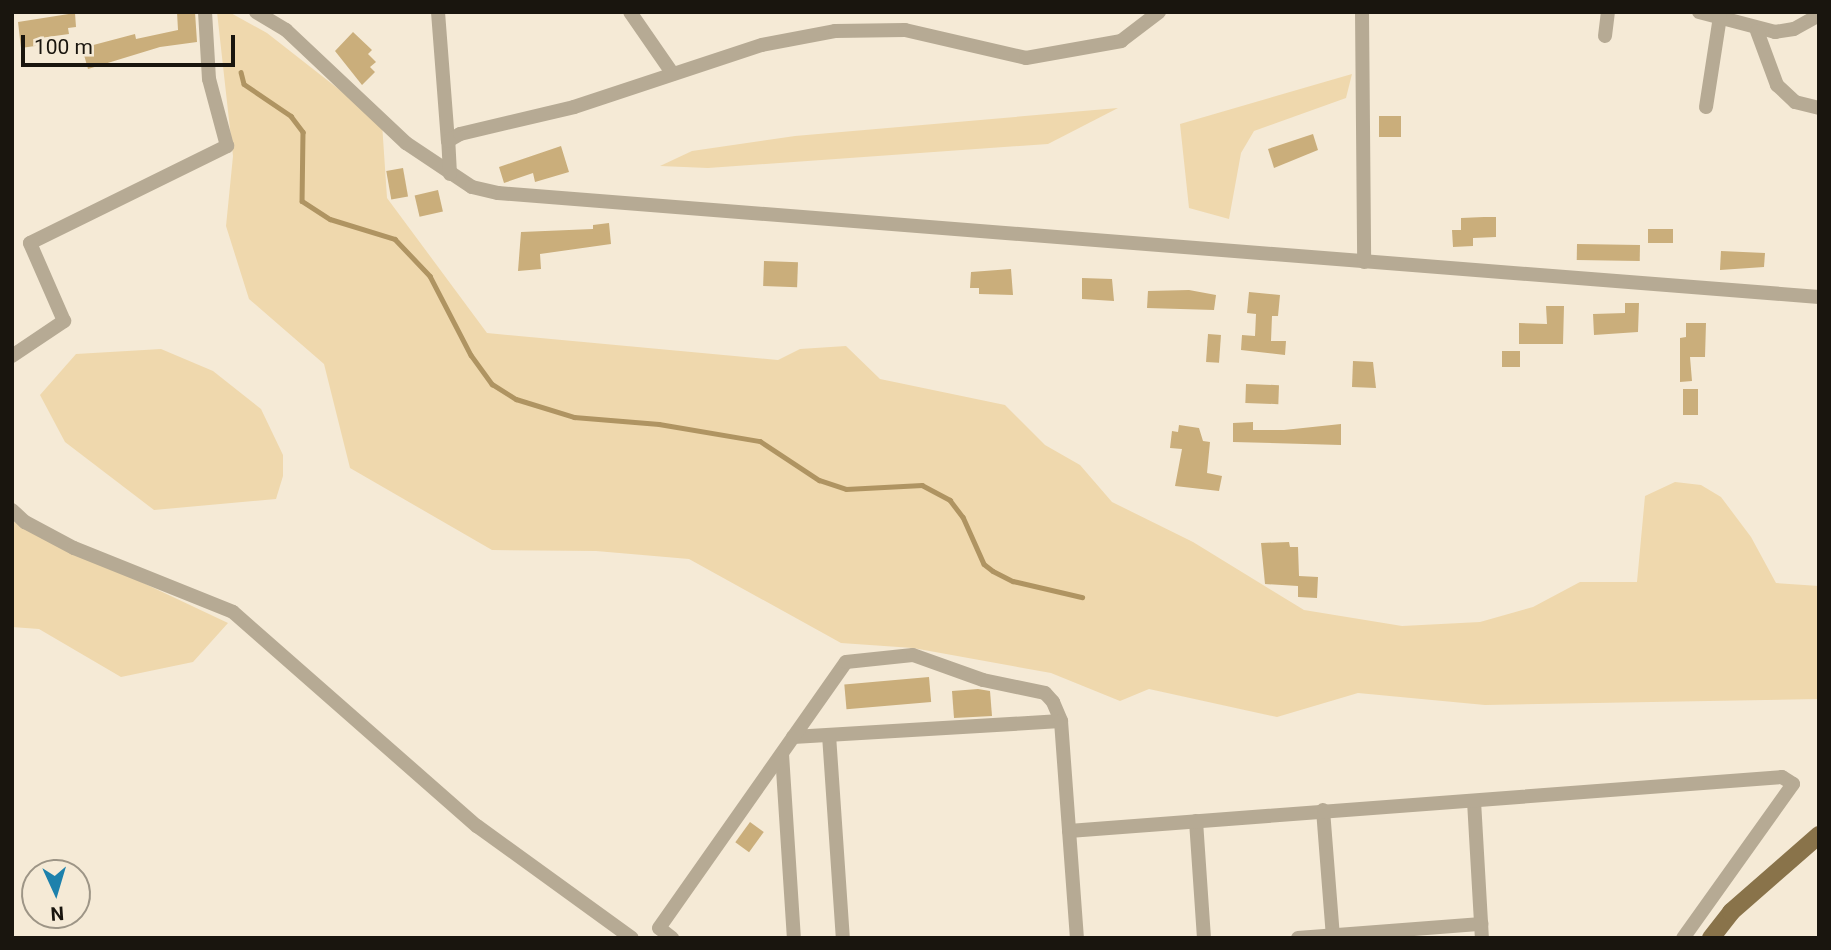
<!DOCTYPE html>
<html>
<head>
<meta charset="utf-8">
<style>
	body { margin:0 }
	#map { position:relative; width:1831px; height:950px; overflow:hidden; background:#f5ead6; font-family:Roboto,sans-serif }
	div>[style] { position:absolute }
	.green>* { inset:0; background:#efd8ad }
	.stream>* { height:4.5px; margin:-2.25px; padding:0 2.25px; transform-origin:2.25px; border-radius:2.25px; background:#af9462 }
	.building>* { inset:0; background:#caae7b; transform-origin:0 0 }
	.minor>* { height:14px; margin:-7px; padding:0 7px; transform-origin:7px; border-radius:7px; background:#b6aa94 }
	.major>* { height:18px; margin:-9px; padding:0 9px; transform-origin:9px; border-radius:9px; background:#89734a }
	span { translate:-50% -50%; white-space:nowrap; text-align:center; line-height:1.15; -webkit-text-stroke:7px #f5ead6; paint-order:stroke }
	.frame { position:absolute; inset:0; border:14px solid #19150e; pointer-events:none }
	.north { position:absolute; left:21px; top:859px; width:70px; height:70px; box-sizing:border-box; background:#f5ead6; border:2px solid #9d9586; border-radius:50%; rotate:176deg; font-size:19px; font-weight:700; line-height:28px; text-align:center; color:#19150e }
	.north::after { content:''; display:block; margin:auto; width:24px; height:32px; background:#1d81ac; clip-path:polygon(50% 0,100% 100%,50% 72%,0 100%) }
	.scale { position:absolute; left:21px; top:35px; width:214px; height:32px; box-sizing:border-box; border:4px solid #19150e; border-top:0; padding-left:9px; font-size:21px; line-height:24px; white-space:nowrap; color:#19150e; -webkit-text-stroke:5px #f5ead6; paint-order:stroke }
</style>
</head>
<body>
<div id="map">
	<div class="green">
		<i style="clip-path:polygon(217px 12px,229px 12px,267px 33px,382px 123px,387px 198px,487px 333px,778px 360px,800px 349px,846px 346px,880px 379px,1005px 405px,1045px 445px,1080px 465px,1112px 502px,1193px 542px,1304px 610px,1402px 626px,1480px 622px,1533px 607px,1580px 582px,1637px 582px,1645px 496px,1675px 482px,1701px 485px,1721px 497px,1751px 537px,1776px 583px,1819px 586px,1819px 699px,1485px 705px,1358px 693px,1277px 717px,1149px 689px,1120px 701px,1051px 673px,913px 648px,841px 643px,689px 559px,596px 551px,492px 550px,350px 468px,324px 364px,249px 299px,226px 226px,233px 156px)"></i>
		<i style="clip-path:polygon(1352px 74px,1346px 98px,1254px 131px,1241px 153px,1229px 219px,1189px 208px,1180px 124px)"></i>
		<i style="clip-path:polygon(1118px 108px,1048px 144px,708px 168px,660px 166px,692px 151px,795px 136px)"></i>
		<i style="clip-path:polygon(161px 349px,213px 371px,261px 409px,283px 455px,283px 476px,276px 499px,154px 510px,65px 442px,40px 395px,76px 354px)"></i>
		<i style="clip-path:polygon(12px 521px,228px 623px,193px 662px,121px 677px,39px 629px,12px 627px)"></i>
	</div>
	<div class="stream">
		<i style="left:241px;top:72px;width:12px;rotate:76deg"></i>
		<i style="left:244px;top:84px;width:57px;rotate:34.2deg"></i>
		<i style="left:291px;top:116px;width:20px;rotate:53deg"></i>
		<i style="left:303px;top:132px;width:69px;rotate:90.8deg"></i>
		<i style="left:302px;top:201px;width:33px;rotate:33deg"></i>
		<i style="left:330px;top:219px;width:68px;rotate:17.1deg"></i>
		<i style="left:395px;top:239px;width:51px;rotate:46.6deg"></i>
		<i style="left:430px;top:276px;width:89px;rotate:62.6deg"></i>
		<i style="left:471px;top:355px;width:36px;rotate:54deg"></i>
		<i style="left:492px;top:384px;width:28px;rotate:32deg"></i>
		<i style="left:516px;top:399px;width:61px;rotate:17.2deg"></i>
		<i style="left:574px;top:417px;width:85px;rotate:4.7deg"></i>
		<i style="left:659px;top:424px;width:102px;rotate:9.6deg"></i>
		<i style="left:760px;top:441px;width:71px;rotate:33.5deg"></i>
		<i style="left:819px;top:480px;width:28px;rotate:18deg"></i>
		<i style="left:846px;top:489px;width:76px;rotate:-3deg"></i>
		<i style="left:922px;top:485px;width:32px;rotate:28deg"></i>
		<i style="left:950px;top:500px;width:21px;rotate:53deg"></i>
		<i style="left:963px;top:517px;width:51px;rotate:65.9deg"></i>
		<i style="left:984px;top:564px;width:11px;rotate:38deg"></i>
		<i style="left:993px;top:571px;width:22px;rotate:27deg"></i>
		<i style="left:1013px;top:581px;width:71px;rotate:13.1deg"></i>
	</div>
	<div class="building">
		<i style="clip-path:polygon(177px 12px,195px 12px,197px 42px,160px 47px,88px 69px,82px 48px,135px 34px,136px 39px,178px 30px)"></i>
		<i style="clip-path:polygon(75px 13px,76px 27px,68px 28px,69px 34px,40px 38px,35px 46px,21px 48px,18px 22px)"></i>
		<i style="clip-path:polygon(353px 32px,372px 50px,368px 54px,376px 62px,370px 67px,375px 72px,362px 85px,335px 51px)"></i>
		<i style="left:1379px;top:116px;width:22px;height:21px"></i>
		<i style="clip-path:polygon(1313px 134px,1318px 150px,1274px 168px,1268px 149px)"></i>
		<i style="clip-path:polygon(561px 146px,569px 172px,535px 182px,533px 173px,504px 183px,499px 167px)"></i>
		<i style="left:403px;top:168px;width:29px;height:17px;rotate:80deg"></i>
		<i style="left:438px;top:190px;width:22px;height:24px;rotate:77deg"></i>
		<i style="clip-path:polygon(1484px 217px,1496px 217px,1496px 237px,1473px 238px,1473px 246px,1453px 247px,1452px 230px,1461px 230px,1461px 218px)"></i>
		<i style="clip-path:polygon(609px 223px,611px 244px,540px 254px,541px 269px,518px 271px,521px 232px,593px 229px,593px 225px)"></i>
		<i style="left:1648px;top:229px;width:25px;height:14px"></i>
		<i style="left:1577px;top:244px;width:63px;height:16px;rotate:1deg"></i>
		<i style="clip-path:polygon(1721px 251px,1765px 253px,1764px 267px,1720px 270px)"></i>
		<i style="left:764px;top:261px;width:34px;height:25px;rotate:2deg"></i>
		<i style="clip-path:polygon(1011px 269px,1013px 295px,979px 294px,979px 288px,970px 288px,971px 272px)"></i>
		<i style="clip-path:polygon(1082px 278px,1112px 279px,1114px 301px,1082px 299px)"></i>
		<i style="clip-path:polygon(1189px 290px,1216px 295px,1214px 310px,1147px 308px,1148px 291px)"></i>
		<i style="clip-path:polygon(1249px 292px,1280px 295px,1278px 316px,1272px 316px,1271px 341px,1286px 341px,1285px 355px,1241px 350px,1242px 335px,1255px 336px,1256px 314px,1247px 313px)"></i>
		<i style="clip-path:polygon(1625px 303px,1639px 303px,1638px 332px,1594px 335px,1593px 314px,1625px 313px)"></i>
		<i style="clip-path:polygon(1546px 306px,1564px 306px,1563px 344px,1519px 344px,1519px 323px,1547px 324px)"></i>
		<i style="clip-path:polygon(1686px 323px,1706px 323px,1705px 357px,1690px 357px,1692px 381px,1680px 382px,1680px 338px,1686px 337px)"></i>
		<i style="left:1208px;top:334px;width:13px;height:28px;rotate:4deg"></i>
		<i style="left:1502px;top:351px;width:18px;height:16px"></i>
		<i style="clip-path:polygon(1353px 361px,1373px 362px,1376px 388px,1352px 387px)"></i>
		<i style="left:1246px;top:384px;width:33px;height:19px;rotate:2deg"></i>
		<i style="left:1683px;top:389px;width:15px;height:26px"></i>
		<i style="clip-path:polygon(1253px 422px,1253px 430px,1284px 430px,1341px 424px,1341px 445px,1233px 442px,1233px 423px)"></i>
		<i style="clip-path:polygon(1179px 425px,1199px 428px,1203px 441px,1210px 442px,1207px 473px,1222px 476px,1219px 491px,1175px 486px,1182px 449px,1170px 448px,1172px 431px,1178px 432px)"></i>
		<i style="clip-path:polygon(1289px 542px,1290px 547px,1298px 547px,1299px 576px,1318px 577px,1317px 598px,1298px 597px,1298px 586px,1265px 584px,1261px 543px)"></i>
		<i style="left:929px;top:677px;width:25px;height:85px;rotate:85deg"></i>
		<i style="clip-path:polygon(978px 689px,990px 691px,992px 716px,954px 718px,952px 691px)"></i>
		<i style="left:750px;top:822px;width:17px;height:25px;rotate:36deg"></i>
	</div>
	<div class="minor">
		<i style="left:256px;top:12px;width:35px;rotate:31deg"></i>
		<i style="left:286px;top:30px;width:165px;rotate:43.3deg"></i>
		<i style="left:406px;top:143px;width:79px;rotate:33.7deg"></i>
		<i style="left:472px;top:187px;width:27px;rotate:13deg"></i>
		<i style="left:498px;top:193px;width:1325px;rotate:4.5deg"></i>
		<i style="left:438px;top:12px;width:129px;rotate:85.6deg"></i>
		<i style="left:630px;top:12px;width:75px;rotate:55.3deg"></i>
		<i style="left:1362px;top:12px;width:250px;rotate:89.5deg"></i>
		<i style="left:1699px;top:12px;width:79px;rotate:14.7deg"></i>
		<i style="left:1775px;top:32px;width:19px;rotate:-9deg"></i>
		<i style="left:1794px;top:29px;width:29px;rotate:-29deg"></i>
		<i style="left:1757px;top:31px;width:58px;rotate:69.7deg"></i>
		<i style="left:1777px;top:85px;width:25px;rotate:43deg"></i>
		<i style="left:1795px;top:102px;width:25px;rotate:14deg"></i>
		<i style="left:1605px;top:36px;width:24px;rotate:-83deg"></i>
		<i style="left:1706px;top:107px;width:91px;rotate:-81.2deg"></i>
		<i style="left:450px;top:174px;width:33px;rotate:-93deg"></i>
		<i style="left:448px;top:141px;width:14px;rotate:-30deg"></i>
		<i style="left:460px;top:134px;width:117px;rotate:-13.3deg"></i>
		<i style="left:574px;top:107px;width:198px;rotate:-18.3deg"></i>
		<i style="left:762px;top:45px;width:74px;rotate:-10.9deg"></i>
		<i style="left:835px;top:31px;width:70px;rotate:-0.8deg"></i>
		<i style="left:905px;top:30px;width:124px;rotate:13deg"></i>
		<i style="left:1026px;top:58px;width:97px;rotate:-10.1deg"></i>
		<i style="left:1121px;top:41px;width:48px;rotate:-37.3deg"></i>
		<i style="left:12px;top:356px;width:63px;rotate:-33.9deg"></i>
		<i style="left:64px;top:321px;width:85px;rotate:-113.6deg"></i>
		<i style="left:30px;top:243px;width:220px;rotate:-26.2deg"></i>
		<i style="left:227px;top:146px;width:69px;rotate:-105deg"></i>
		<i style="left:209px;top:79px;width:67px;rotate:-93.4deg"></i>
		<i style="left:12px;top:510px;width:18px;rotate:43deg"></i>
		<i style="left:25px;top:522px;width:55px;rotate:28deg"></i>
		<i style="left:74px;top:548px;width:171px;rotate:21.9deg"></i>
		<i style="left:233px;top:612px;width:325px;rotate:41.3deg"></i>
		<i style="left:477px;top:826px;width:191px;rotate:35.9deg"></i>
		<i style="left:829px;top:735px;width:203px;rotate:86.1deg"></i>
		<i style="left:793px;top:737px;width:268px;rotate:-3.4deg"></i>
		<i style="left:782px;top:754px;width:184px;rotate:86.3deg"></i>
		<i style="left:1474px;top:801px;width:137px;rotate:86.7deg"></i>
		<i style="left:1323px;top:810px;width:128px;rotate:85.5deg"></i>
		<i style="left:1196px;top:821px;width:117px;rotate:86.1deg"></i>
		<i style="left:1069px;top:831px;width:715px;rotate:-4.33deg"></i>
		<i style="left:1782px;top:777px;width:13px;rotate:32deg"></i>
		<i style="left:1793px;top:784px;width:189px;rotate:125.5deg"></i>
		<i style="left:672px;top:938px;width:16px;rotate:-142deg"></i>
		<i style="left:659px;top:928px;width:325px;rotate:-54.9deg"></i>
		<i style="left:846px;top:662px;width:67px;rotate:-6deg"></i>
		<i style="left:913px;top:655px;width:74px;rotate:19.7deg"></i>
		<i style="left:983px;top:680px;width:63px;rotate:11.8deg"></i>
		<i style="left:1045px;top:693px;width:12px;rotate:48deg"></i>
		<i style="left:1053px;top:702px;width:21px;rotate:67deg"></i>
		<i style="left:1061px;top:721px;width:218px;rotate:85.8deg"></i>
		<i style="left:1298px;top:938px;width:184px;rotate:-4.4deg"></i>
	</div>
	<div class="major">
		<i style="left:1711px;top:938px;width:33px;rotate:-52deg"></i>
		<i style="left:1731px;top:912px;width:117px;rotate:-41.2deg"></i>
	</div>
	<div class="frame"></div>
	<div class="north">N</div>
	<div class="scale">100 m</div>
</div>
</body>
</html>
